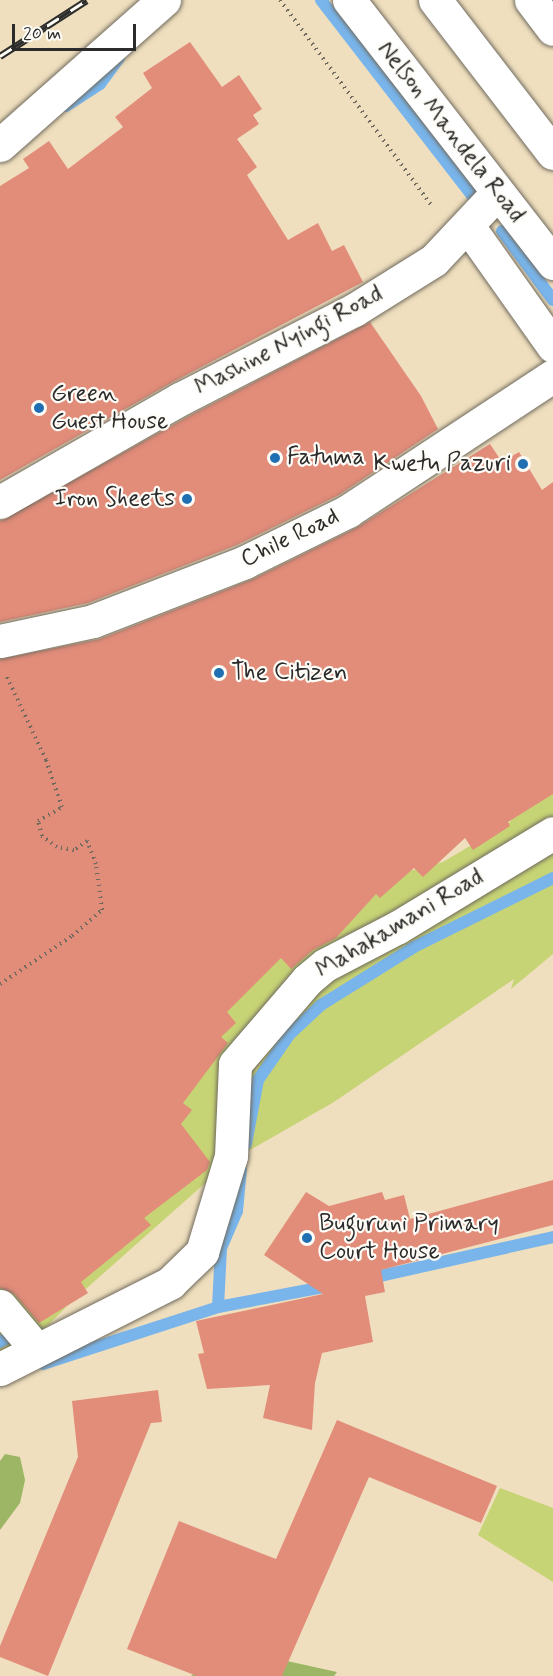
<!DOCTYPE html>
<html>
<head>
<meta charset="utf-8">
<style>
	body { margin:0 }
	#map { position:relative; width:553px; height:1676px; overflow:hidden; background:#efdfbe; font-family:Mynerve,sans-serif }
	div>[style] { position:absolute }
	.green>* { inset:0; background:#c7d475 }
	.forest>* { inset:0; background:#9db666 }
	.stream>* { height:12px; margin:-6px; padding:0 6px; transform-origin:6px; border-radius:6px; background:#79b5eb }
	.building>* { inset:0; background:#e28c7a }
	.path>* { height:4px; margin-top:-2px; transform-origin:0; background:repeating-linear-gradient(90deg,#706a5e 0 1.5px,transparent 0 6px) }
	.roads { filter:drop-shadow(0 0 2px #706a5e) drop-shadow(0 0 2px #706a5e) }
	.minor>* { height:33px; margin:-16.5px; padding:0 16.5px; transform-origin:16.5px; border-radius:16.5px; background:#fff }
	.major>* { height:33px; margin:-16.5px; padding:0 16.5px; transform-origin:16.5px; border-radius:16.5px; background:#fff }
	.rail>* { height:7px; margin-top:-3.5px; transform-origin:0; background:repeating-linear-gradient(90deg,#fdfcf7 0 14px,#2b2b2b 0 28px); box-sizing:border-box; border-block:2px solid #2b2b2b }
	.dots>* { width:16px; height:16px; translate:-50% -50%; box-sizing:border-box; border:3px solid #fdfcf7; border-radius:50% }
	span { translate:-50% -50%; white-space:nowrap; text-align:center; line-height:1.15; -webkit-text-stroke:4.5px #fdfcf7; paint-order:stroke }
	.street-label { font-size:24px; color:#2b2b2b }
	.poi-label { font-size:24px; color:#2b2b2b }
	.left { translate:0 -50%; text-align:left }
	.right { translate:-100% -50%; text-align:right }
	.scale { position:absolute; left:12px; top:24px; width:124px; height:27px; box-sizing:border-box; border:3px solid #2b2b2b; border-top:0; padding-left:8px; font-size:18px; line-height:21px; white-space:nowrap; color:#2b2b2b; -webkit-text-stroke:4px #fdfcf7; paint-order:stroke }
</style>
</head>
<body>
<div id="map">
	<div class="green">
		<i style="clip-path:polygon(553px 757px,553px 954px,511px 989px,514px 979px,334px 1102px,229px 1162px,70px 1303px,0 1374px,0 1110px,337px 890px,443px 862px,510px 822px)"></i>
		<i style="clip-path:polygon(500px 1488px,553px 1508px,553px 1582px,478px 1535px)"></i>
	</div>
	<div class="forest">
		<i style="clip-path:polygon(5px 1454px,20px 1457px,25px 1480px,20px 1503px,0 1530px,0 1461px)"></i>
		<i style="clip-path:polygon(223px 1647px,337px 1672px,334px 1676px,191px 1676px)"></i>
	</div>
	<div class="stream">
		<i style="left:321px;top:0;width:263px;rotate:52.3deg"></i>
		<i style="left:552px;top:0;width:1px;rotate:45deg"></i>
		<i style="left:66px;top:106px;width:40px;rotate:-32.9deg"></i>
		<i style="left:100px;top:84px;width:32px;rotate:-54deg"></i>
		<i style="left:502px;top:231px;width:86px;rotate:53.5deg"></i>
		<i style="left:246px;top:1144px;width:65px;rotate:-79.4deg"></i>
		<i style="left:258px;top:1080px;width:55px;rotate:-55.4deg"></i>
		<i style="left:289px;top:1035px;width:44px;rotate:-43.2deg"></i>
		<i style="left:321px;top:1005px;width:110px;rotate:-31.9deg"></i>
		<i style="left:414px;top:947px;width:155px;rotate:-26.4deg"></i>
		<i style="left:367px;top:1279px;width:191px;rotate:-12.7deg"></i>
		<i style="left:218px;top:1307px;width:59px;rotate:-87.1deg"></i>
		<i style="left:221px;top:1248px;width:40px;rotate:-66.6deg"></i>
		<i style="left:237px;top:1211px;width:42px;rotate:-84.6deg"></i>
		<i style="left:0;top:1342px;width:22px;rotate:-27deg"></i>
		<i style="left:43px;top:1364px;width:184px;rotate:-18deg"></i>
		<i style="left:218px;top:1307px;width:113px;rotate:-10.7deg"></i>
	</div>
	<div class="building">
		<i style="clip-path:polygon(190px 42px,222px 87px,239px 75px,262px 109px,253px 115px,259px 124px,237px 139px,257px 167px,247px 175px,288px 240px,318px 223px,332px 251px,344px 245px,363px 282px,171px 383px,0 480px,0 186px,29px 168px,23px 159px,49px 141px,68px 169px,123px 127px,115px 117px,152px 88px,143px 73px)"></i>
		<i style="clip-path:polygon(370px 322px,421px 396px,438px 429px,339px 495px,237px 545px,88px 603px,0 622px,0 521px,189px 416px)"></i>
		<i style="clip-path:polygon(490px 444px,502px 462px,519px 452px,542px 490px,553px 482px,553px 794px,508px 822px,510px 826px,473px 850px,465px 838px,423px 877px,414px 868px,380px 898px,376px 894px,336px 938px,313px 950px,291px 969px,281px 958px,227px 1012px,236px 1023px,221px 1037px,228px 1043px,183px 1103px,192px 1110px,181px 1124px,210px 1162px,207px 1170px,144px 1218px,151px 1225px,81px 1282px,88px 1293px,39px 1323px,14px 1294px,0 1288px,0 659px,100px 639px,253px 579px,356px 528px)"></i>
		<i style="clip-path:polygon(553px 1180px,553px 1225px,381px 1270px,385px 1292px,365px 1296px,373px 1342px,322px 1353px,315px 1383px,312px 1430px,263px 1418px,270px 1385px,207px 1389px,198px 1354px,204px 1353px,196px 1321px,323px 1294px,264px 1255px,306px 1192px,329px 1206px,382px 1192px,385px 1200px,404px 1195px,410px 1219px)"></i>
		<i style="clip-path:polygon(158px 1390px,162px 1422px,151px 1423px,48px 1676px,0 1657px,0 1646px,78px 1457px,72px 1401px)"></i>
		<i style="clip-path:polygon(337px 1420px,497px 1486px,481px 1523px,369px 1477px,282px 1676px,197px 1676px,127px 1649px,179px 1521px,276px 1559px)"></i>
	</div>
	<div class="path">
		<i style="left:280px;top:0;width:256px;rotate:53.6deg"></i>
		<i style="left:0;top:984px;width:87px;rotate:-33.7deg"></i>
		<i style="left:72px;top:936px;width:40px;rotate:-41deg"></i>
		<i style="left:102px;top:910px;width:46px;rotate:-97.4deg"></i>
		<i style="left:96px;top:864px;width:25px;rotate:-111deg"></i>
		<i style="left:87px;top:841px;width:16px;rotate:145deg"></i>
		<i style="left:74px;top:850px;width:17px;rotate:-170deg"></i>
		<i style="left:57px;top:847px;width:19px;rotate:-144deg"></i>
		<i style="left:42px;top:836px;width:16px;rotate:-105deg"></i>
		<i style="left:38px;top:821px;width:28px;rotate:-30deg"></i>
		<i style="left:62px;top:807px;width:50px;rotate:-108.8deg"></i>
		<i style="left:46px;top:760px;width:92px;rotate:-115.2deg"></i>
	</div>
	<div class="roads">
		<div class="minor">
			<i style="left:531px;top:0;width:36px;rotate:53deg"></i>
			<i style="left:0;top:145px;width:219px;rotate:-41.5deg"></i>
			<i style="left:468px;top:226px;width:147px;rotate:54.7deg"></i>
			<i style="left:0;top:502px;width:207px;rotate:-29.8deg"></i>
			<i style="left:180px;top:399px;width:195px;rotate:-27.1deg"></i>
			<i style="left:354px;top:310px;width:94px;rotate:-32deg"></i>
			<i style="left:434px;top:260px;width:92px;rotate:-46.8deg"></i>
			<i style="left:0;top:641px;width:95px;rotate:-12.1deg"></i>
			<i style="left:93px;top:621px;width:163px;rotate:-21.2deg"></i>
			<i style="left:245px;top:562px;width:115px;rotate:-26.3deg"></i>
			<i style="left:348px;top:511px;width:245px;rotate:-33.4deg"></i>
			<i style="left:0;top:1306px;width:57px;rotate:49.9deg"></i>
			<i style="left:0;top:1369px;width:191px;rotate:-26.8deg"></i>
			<i style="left:170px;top:1283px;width:45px;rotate:-44.1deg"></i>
			<i style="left:202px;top:1252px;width:100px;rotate:-73.2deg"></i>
			<i style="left:231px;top:1156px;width:92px;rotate:-87.5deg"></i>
			<i style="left:235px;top:1064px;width:111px;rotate:-49.4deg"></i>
			<i style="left:307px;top:980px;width:23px;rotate:-40deg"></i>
			<i style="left:325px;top:965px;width:82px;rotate:-27.5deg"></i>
			<i style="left:398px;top:927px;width:181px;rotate:-31.2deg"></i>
		</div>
		<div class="major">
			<i style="left:349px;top:0;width:333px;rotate:52.2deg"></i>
			<i style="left:435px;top:0;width:193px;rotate:52.4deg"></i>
		</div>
	</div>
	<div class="rail">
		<i style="left:0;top:56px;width:103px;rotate:-32.8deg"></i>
	</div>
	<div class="dots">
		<i style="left:39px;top:408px;background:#1f6fb2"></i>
		<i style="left:275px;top:458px;background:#1f6fb2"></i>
		<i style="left:523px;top:464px;background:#1f6fb2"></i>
		<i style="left:187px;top:499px;background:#1f6fb2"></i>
		<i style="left:219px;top:673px;background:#1f6fb2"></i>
		<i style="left:307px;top:1238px;background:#1f6fb2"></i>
	</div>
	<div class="street-label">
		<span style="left:451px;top:132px;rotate:52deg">Nelson Mandela Road</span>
		<span style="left:289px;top:341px;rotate:-28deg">Mashine Nyingi Road</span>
		<span style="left:290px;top:538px;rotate:-26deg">Chile Road</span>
		<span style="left:400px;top:924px;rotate:-31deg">Mahakamani Road</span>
	</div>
	<div class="poi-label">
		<span class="left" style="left:51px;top:408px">Green<br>Guest House</span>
		<span class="left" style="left:287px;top:458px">Fatuma</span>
		<span class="right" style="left:511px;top:464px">Kwetu Pazuri</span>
		<span class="right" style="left:175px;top:499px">Iron Sheets</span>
		<span class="left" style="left:231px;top:673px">The Citizen</span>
		<span class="left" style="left:319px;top:1238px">Buguruni Primary<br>Court House</span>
	</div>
	<div class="scale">20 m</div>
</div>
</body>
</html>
